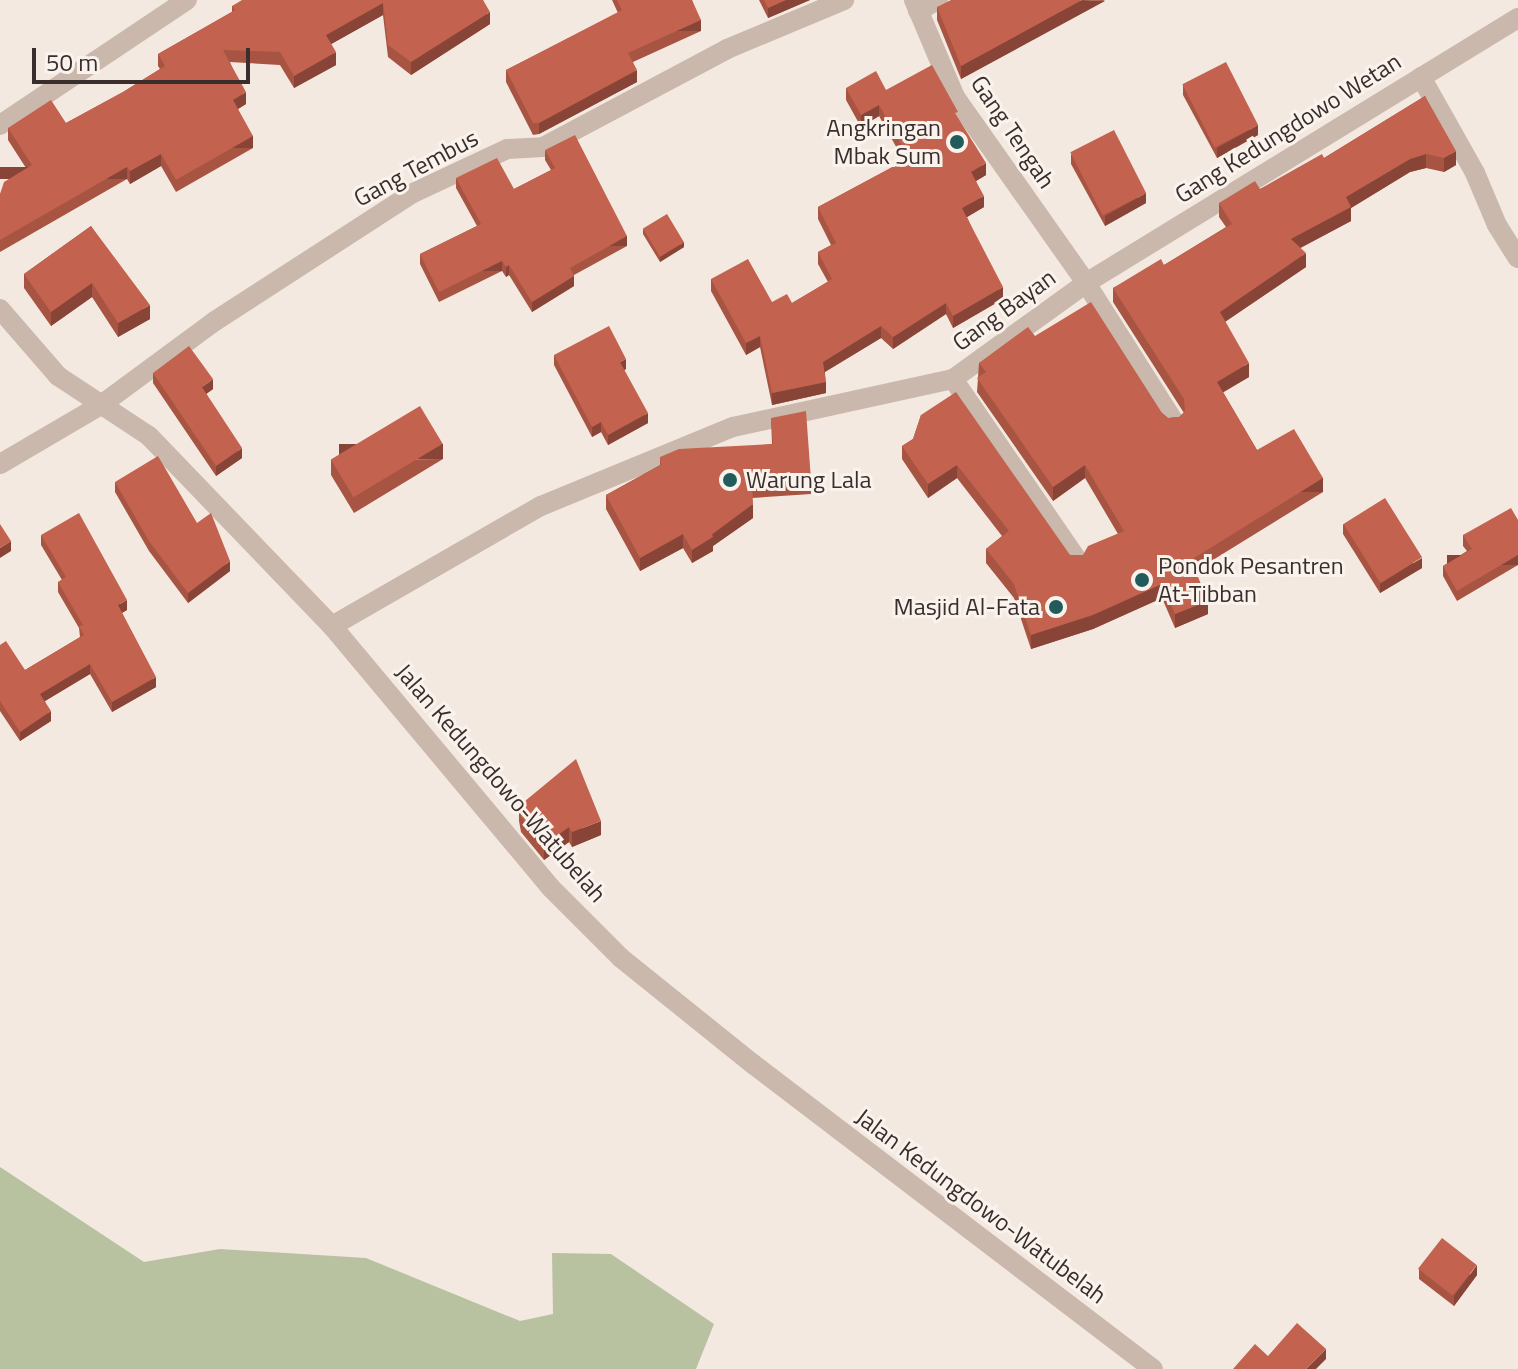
<!DOCTYPE html>
<html>
<head>
<meta charset="utf-8">
<style>
	body { margin:0 }
	#map { position:relative; width:1518px; height:1369px; overflow:hidden; background:#f3e9e0; font-family:"Titillium Web",sans-serif }
	div>[style] { position:absolute }
	.green>* { inset:0; background:#b9c2a0 }
	.minor>* { height:20px; margin:-10px; padding:0 10px; transform-origin:10px; border-radius:10px; background:#cbb8ac }
	.wall>* { inset:0; background:#a85443 }
	.shaded-wall>* { inset:0; background:#884537; transform-origin:0 0 }
	.building>* { inset:0; background:#c3624e; transform-origin:0 0 }
	.dots>* { width:22px; height:22px; translate:-50% -50%; box-sizing:border-box; border:4px solid #faf3ed; border-radius:50% }
	span { translate:-50% -50%; white-space:nowrap; text-align:center; line-height:1.15; -webkit-text-stroke:6px #faf3ed; paint-order:stroke }
	.poi-label { font-size:24px; color:#392e2b }
	.right { translate:-100% -50%; text-align:right }
	.left { translate:0 -50%; text-align:left }
	.street-label { font-size:24px; color:#392e2b }
	.scale { position:absolute; left:32px; top:48px; width:218px; height:36px; box-sizing:border-box; border:4px solid #392e2b; border-top:0; padding-left:10px; font-size:24px; line-height:28px; white-space:nowrap; color:#392e2b; -webkit-text-stroke:6px #faf3ed; paint-order:stroke }
</style>
</head>
<body>
<div id="map">
	<div class="green">
		<i style="clip-path:polygon(0 1167px,144px 1262px,220px 1249px,366px 1258px,520px 1321px,553px 1314px,552px 1253px,611px 1254px,714px 1324px,696px 1369px,0 1369px)"></i>
	</div>
	<div class="minor">
		<i style="left:914px;top:0;width:105px;rotate:67.1deg"></i>
		<i style="left:955px;top:97px;width:228px;rotate:54.8deg"></i>
		<i style="left:1086px;top:283px;width:162px;rotate:57.6deg"></i>
		<i style="left:918px;top:11px;width:23px;rotate:-29deg"></i>
		<i style="left:1421px;top:77px;width:110px;rotate:60.6deg"></i>
		<i style="left:1475px;top:173px;width:56px;rotate:67.1deg"></i>
		<i style="left:1497px;top:225px;width:39px;rotate:58deg"></i>
		<i style="left:0;top:125px;width:225px;rotate:-33.8deg"></i>
		<i style="left:0;top:309px;width:89px;rotate:49.1deg"></i>
		<i style="left:58px;top:376px;width:109px;rotate:33.4deg"></i>
		<i style="left:149px;top:436px;width:264px;rotate:46.1deg"></i>
		<i style="left:332px;top:626px;width:341px;rotate:50.1deg"></i>
		<i style="left:551px;top:888px;width:99px;rotate:45deg"></i>
		<i style="left:621px;top:958px;width:169px;rotate:38.8deg"></i>
		<i style="left:753px;top:1064px;width:503px;rotate:37.33deg"></i>
		<i style="left:953px;top:379px;width:217px;rotate:55.5deg"></i>
		<i style="left:0;top:464px;width:117px;rotate:-30.3deg"></i>
		<i style="left:101px;top:405px;width:142px;rotate:-36.4deg"></i>
		<i style="left:215px;top:321px;width:234px;rotate:-32.9deg"></i>
		<i style="left:411px;top:194px;width:106px;rotate:-25.1deg"></i>
		<i style="left:507px;top:149px;width:36px;rotate:-3deg"></i>
		<i style="left:543px;top:147px;width:208px;rotate:-28deg"></i>
		<i style="left:727px;top:49px;width:127px;rotate:-22.7deg"></i>
		<i style="left:332px;top:626px;width:241px;rotate:-29.9deg"></i>
		<i style="left:541px;top:506px;width:208px;rotate:-22.4deg"></i>
		<i style="left:733px;top:427px;width:225px;rotate:-12.3deg"></i>
		<i style="left:953px;top:379px;width:164px;rotate:-35.8deg"></i>
		<i style="left:1086px;top:283px;width:507px;rotate:-31.53deg"></i>
	</div>
	<div class="wall">
		<i style="clip-path:polygon(483px 0,490px 24px,411px 75px,388px 57px,383px 15px,331px 44px,336px 65px,294px 88px,280px 65px,230px 62px,246px 104px,238px 109px,253px 148px,176px 192px,161px 166px,130px 184px,127px 179px,0 252px,0 194px,26px 168px,8px 140px,8px 128px,66px 123px,123px 92px,160px 69px,158px 66px,158px 54px,232px 12px,232px 6px)"></i>
		<i style="clip-path:polygon(612px 0,692px 0,701px 31px,633px 62px,637px 82px,539px 134px,533px 135px,506px 82px,506px 70px,618px 13px)"></i>
		<i style="clip-path:polygon(759px 0,810px 0,768px 18px)"></i>
		<i style="clip-path:polygon(1105px 0,961px 79px,937px 20px,937px 7px)"></i>
		<i style="clip-path:polygon(1183px 85px,1258px 135px,1217px 158px,1183px 95px)"></i>
		<i style="clip-path:polygon(846px 88px,886px 90px,958px 118px,986px 175px,976px 181px,984px 207px,967px 217px,1003px 299px,953px 328px,946px 314px,893px 349px,881px 338px,825px 372px,826px 393px,772px 405px,760px 347px,746px 355px,711px 291px,711px 279px,772px 302px,792px 303px,828px 282px,818px 264px,818px 252px,831px 245px,818px 219px,818px 207px,904px 161px,879px 116px,861px 127px,846px 100px)"></i>
		<i style="clip-path:polygon(1425px 96px,1456px 165px,1444px 172px,1426px 168px,1410px 172px,1351px 208px,1351px 221px,1300px 248px,1306px 267px,1225px 322px,1249px 377px,1223px 392px,1257px 450px,1323px 492px,1195px 571px,1208px 614px,1175px 628px,1162px 598px,1093px 629px,1031px 649px,1014px 598px,986px 563px,986px 549px,1002px 536px,957px 478px,928px 498px,902px 459px,902px 446px,913px 439px,921px 415px,1070px 555px,1083px 555px,1118px 534px,1085px 478px,1053px 501px,977px 392px,979px 363px,1035px 336px,1162px 413px,1168px 418px,1179px 417px,1184px 413px,1113px 302px,1113px 288px,1164px 265px,1226px 227px,1219px 217px,1219px 203px,1260px 189px,1324px 158px)"></i>
		<i style="clip-path:polygon(545px 150px,627px 246px,574px 275px,574px 286px,532px 312px,509px 275px,506px 277px,502px 271px,439px 302px,420px 264px,420px 254px,477px 226px,456px 188px,456px 178px,514px 189px,551px 170px,545px 160px)"></i>
		<i style="clip-path:polygon(1071px 154px,1146px 203px,1105px 226px,1071px 164px)"></i>
		<i style="clip-path:polygon(91px 226px,150px 319px,118px 337px,92px 297px,51px 326px,24px 288px,24px 274px)"></i>
		<i style="clip-path:polygon(643px 229px,684px 247px,660px 262px,643px 234px)"></i>
		<i style="clip-path:polygon(554px 355px,626px 369px,624px 370px,648px 423px,608px 445px,601px 432px,592px 437px,554px 365px)"></i>
		<i style="clip-path:polygon(153px 373px,213px 389px,206px 394px,242px 458px,216px 476px,153px 383px)"></i>
		<i style="clip-path:polygon(771px 418px,811px 480px,811px 494px,752px 498px,753px 518px,713px 546px,713px 551px,692px 563px,683px 548px,640px 571px,606px 509px,606px 495px,660px 465px,660px 457px,772px 444px)"></i>
		<i style="clip-path:polygon(443px 459px,354px 513px,331px 475px,331px 460px)"></i>
		<i style="clip-path:polygon(115px 482px,197px 523px,230px 571px,188px 603px,149px 551px,115px 492px)"></i>
		<i style="clip-path:polygon(1518px 520px,1518px 565px,1457px 601px,1443px 576px,1443px 566px,1467px 551px,1463px 546px,1463px 535px)"></i>
		<i style="clip-path:polygon(1343px 524px,1422px 568px,1380px 593px,1343px 534px)"></i>
		<i style="clip-path:polygon(41px 535px,127px 610px,122px 613px,156px 687px,112px 712px,90px 674px,45px 701px,51px 721px,20px 741px,0 711px,0 645px,25px 670px,80px 637px,79px 628px,58px 592px,58px 582px,62px 580px,41px 545px)"></i>
		<i style="clip-path:polygon(519px 806px,601px 835px,572px 847px,569px 842px,544px 860px,521px 832px,519px 821px)"></i>
		<i style="clip-path:polygon(1419px 1269px,1477px 1275px,1454px 1306px,1419px 1279px)"></i>
	</div>
	<div class="shaded-wall">
		<i style="clip-path:polygon(786px 0,810px 0,768px 18px,768px 8px)"></i>
		<i style="clip-path:polygon(1082px 0,1105px 1px,961px 79px,961px 66px)"></i>
		<i style="clip-path:polygon(383px 3px,383px 15px,326px 47px,326px 35px)"></i>
		<i style="clip-path:polygon(490px 12px,490px 24px,411px 75px,411px 62px)"></i>
		<i style="left:701px;top:20px;width:11px;height:80px;rotate:90deg"></i>
		<i style="clip-path:polygon(336px 52px,336px 65px,294px 88px,294px 76px)"></i>
		<i style="clip-path:polygon(637px 70px,637px 82px,539px 134px,539px 123px)"></i>
		<i style="clip-path:polygon(246px 92px,246px 104px,233px 112px,233px 100px)"></i>
		<i style="clip-path:polygon(879px 105px,879px 116px,861px 127px,861px 115px)"></i>
		<i style="clip-path:polygon(1258px 125px,1258px 135px,1217px 158px,1217px 148px)"></i>
		<i style="left:253px;top:136px;width:12px;height:89px;rotate:90deg"></i>
		<i style="clip-path:polygon(1456px 151px,1456px 165px,1444px 172px,1444px 158px)"></i>
		<i style="clip-path:polygon(161px 154px,161px 166px,130px 184px,130px 171px)"></i>
		<i style="clip-path:polygon(1426px 154px,1426px 168px,1410px 172px,1351px 208px,1351px 221px,1291px 253px,1291px 239px,1346px 197px,1410px 159px)"></i>
		<i style="clip-path:polygon(986px 163px,986px 175px,971px 184px,971px 172px)"></i>
		<i style="left:127px;top:167px;width:12px;height:146px;rotate:90deg"></i>
		<i style="clip-path:polygon(1146px 193px,1146px 203px,1105px 226px,1105px 216px)"></i>
		<i style="clip-path:polygon(984px 196px,984px 207px,962px 220px,962px 208px)"></i>
		<i style="left:627px;top:236px;width:10px;height:65px;rotate:90deg"></i>
		<i style="clip-path:polygon(684px 242px,684px 247px,660px 262px,660px 257px)"></i>
		<i style="clip-path:polygon(1306px 253px,1306px 267px,1220px 325px,1220px 312px)"></i>
		<i style="left:502px;top:261px;width:10px;height:70px;rotate:90deg"></i>
		<i style="clip-path:polygon(509px 265px,509px 275px,506px 277px,506px 267px)"></i>
		<i style="clip-path:polygon(574px 276px,574px 286px,532px 312px,532px 302px)"></i>
		<i style="clip-path:polygon(92px 283px,92px 297px,51px 326px,51px 312px)"></i>
		<i style="clip-path:polygon(1003px 287px,1003px 299px,953px 328px,953px 316px)"></i>
		<i style="clip-path:polygon(946px 303px,946px 314px,893px 349px,893px 337px)"></i>
		<i style="clip-path:polygon(150px 305px,150px 319px,118px 337px,118px 323px)"></i>
		<i style="clip-path:polygon(881px 326px,881px 338px,823px 373px,823px 362px)"></i>
		<i style="clip-path:polygon(760px 336px,760px 347px,746px 355px,746px 343px)"></i>
		<i style="clip-path:polygon(626px 359px,626px 369px,620px 372px,620px 362px)"></i>
		<i style="clip-path:polygon(1249px 363px,1249px 377px,1217px 396px,1217px 382px)"></i>
		<i style="clip-path:polygon(213px 379px,213px 389px,202px 397px,202px 387px)"></i>
		<i style="clip-path:polygon(826px 382px,826px 393px,772px 405px,772px 393px)"></i>
		<i style="clip-path:polygon(648px 413px,648px 423px,608px 445px,608px 435px)"></i>
		<i style="clip-path:polygon(601px 422px,601px 432px,592px 437px,592px 427px)"></i>
		<i style="left:443px;top:444px;width:15px;height:104px;rotate:90deg"></i>
		<i style="clip-path:polygon(242px 448px,242px 458px,216px 476px,216px 466px)"></i>
		<i style="clip-path:polygon(957px 465px,957px 478px,928px 498px,928px 484px)"></i>
		<i style="clip-path:polygon(1085px 465px,1085px 478px,1053px 501px,1053px 487px)"></i>
		<i style="left:1323px;top:478px;width:14px;height:155px;rotate:90deg"></i>
		<i style="clip-path:polygon(753px 504px,753px 518px,713px 546px,713px 551px,692px 563px,692px 550px)"></i>
		<i style="clip-path:polygon(683px 534px,683px 548px,640px 571px,640px 558px)"></i>
		<i style="clip-path:polygon(11px 541px,11px 551px,0 558px,0 548px)"></i>
		<i style="left:1518px;top:555px;width:10px;height:71px;rotate:90deg"></i>
		<i style="clip-path:polygon(1422px 558px,1422px 568px,1380px 593px,1380px 583px)"></i>
		<i style="clip-path:polygon(230px 561px,230px 571px,188px 603px,188px 593px)"></i>
		<i style="clip-path:polygon(1162px 584px,1162px 598px,1093px 629px,1031px 649px,1031px 635px)"></i>
		<i style="clip-path:polygon(127px 600px,127px 610px,118px 615px,118px 605px)"></i>
		<i style="clip-path:polygon(1208px 601px,1208px 614px,1175px 628px,1175px 614px)"></i>
		<i style="clip-path:polygon(90px 664px,90px 674px,40px 704px,40px 694px)"></i>
		<i style="clip-path:polygon(156px 677px,156px 687px,112px 712px,112px 702px)"></i>
		<i style="clip-path:polygon(51px 711px,51px 721px,20px 741px,20px 732px)"></i>
		<i style="clip-path:polygon(601px 821px,601px 835px,572px 847px,572px 832px)"></i>
		<i style="clip-path:polygon(569px 827px,569px 842px,544px 860px,544px 845px)"></i>
		<i style="clip-path:polygon(1477px 1265px,1477px 1275px,1454px 1306px,1454px 1296px)"></i>
		<i style="clip-path:polygon(1326px 1349px,1326px 1359px,1316px 1369px,1306px 1369px)"></i>
	</div>
	<div class="building">
		<i style="clip-path:polygon(242px 0,483px 0,490px 12px,411px 62px,388px 45px,383px 3px,326px 35px,336px 52px,294px 76px,280px 52px,223px 50px,246px 92px,233px 100px,253px 136px,176px 180px,161px 154px,130px 171px,127px 167px,0 240px,0 194px,4px 182px,32px 165px,8px 128px,51px 100px,66px 123px,123px 92px,165px 66px,158px 54px,235px 10px,232px 6px)"></i>
		<i style="clip-path:polygon(617px 0,692px 0,701px 20px,628px 53px,637px 70px,539px 123px,533px 123px,506px 70px,622px 10px)"></i>
		<i style="clip-path:polygon(764px 0,786px 0,768px 8px)"></i>
		<i style="clip-path:polygon(951px 0,1082px 0,961px 66px,937px 7px)"></i>
		<i style="left:1226px;top:62px;width:71px;height:49px;rotate:63deg"></i>
		<i style="clip-path:polygon(932px 65px,958px 112px,955px 113px,986px 163px,971px 172px,984px 196px,962px 208px,1003px 287px,953px 316px,946px 303px,893px 337px,881px 326px,823px 362px,826px 382px,772px 393px,760px 336px,746px 343px,711px 279px,748px 259px,772px 302px,787px 294px,792px 303px,832px 279px,818px 252px,836px 243px,818px 207px,909px 158px,879px 105px,861px 115px,846px 88px,876px 71px,886px 90px)"></i>
		<i style="clip-path:polygon(1425px 96px,1456px 151px,1444px 158px,1426px 154px,1410px 159px,1346px 197px,1351px 207px,1291px 239px,1306px 253px,1220px 312px,1249px 363px,1217px 382px,1257px 450px,1294px 429px,1323px 478px,1191px 560px,1208px 601px,1175px 614px,1162px 584px,1093px 615px,1031px 635px,1014px 584px,986px 549px,1009px 531px,957px 465px,928px 484px,902px 446px,913px 439px,921px 415px,956px 392px,1070px 555px,1083px 555px,1088px 546px,1124px 531px,1085px 465px,1053px 487px,977px 378px,986px 372px,979px 363px,1028px 327px,1035px 336px,1091px 302px,1162px 413px,1168px 418px,1179px 417px,1185px 411px,1184px 399px,1113px 288px,1161px 259px,1164px 265px,1232px 224px,1219px 203px,1255px 181px,1260px 189px,1322px 154px,1324px 158px)"></i>
		<i style="left:1114px;top:130px;width:71px;height:49px;rotate:63deg"></i>
		<i style="clip-path:polygon(575px 135px,627px 236px,570px 268px,574px 276px,532px 302px,509px 265px,506px 267px,502px 261px,439px 292px,420px 254px,481px 224px,456px 178px,497px 158px,514px 189px,555px 168px,545px 150px)"></i>
		<i style="left:667px;top:214px;width:33px;height:28px;rotate:59deg"></i>
		<i style="clip-path:polygon(91px 226px,150px 305px,118px 323px,92px 283px,51px 312px,24px 274px)"></i>
		<i style="clip-path:polygon(609px 326px,626px 359px,620px 362px,648px 413px,608px 435px,601px 422px,592px 427px,554px 355px)"></i>
		<i style="clip-path:polygon(189px 346px,213px 379px,202px 387px,242px 448px,216px 466px,153px 373px)"></i>
		<i style="left:420px;top:406px;width:44px;height:104px;rotate:59deg"></i>
		<i style="clip-path:polygon(806px 411px,811px 480px,752px 484px,753px 504px,712px 534px,713px 537px,692px 550px,683px 534px,640px 558px,606px 495px,661px 465px,660px 457px,679px 449px,773px 444px,771px 418px)"></i>
		<i style="clip-path:polygon(158px 456px,197px 523px,211px 513px,230px 561px,188px 593px,149px 541px,115px 482px)"></i>
		<i style="left:1385px;top:498px;width:70px;height:49px;rotate:58deg"></i>
		<i style="clip-path:polygon(1511px 508px,1518px 520px,1518px 555px,1457px 591px,1443px 566px,1472px 549px,1463px 535px)"></i>
		<i style="clip-path:polygon(79px 513px,127px 600px,118px 605px,156px 677px,112px 702px,90px 664px,40px 694px,51px 711px,20px 732px,0 701px,0 645px,6px 641px,25px 670px,84px 635px,79px 626px,83px 625px,58px 582px,66px 577px,41px 535px)"></i>
		<i style="clip-path:polygon(0 524px,11px 541px,0 548px)"></i>
		<i style="clip-path:polygon(576px 759px,601px 821px,572px 832px,569px 827px,544px 845px,521px 817px,519px 806px)"></i>
		<i style="left:1442px;top:1238px;width:44px;height:39px;rotate:38deg"></i>
		<i style="clip-path:polygon(1297px 1323px,1326px 1349px,1306px 1369px,1233px 1369px,1255px 1344px,1268px 1356px)"></i>
	</div>
	<div class="dots">
		<i style="left:957px;top:142px;background:#215b5a"></i>
		<i style="left:730px;top:480px;background:#215b5a"></i>
		<i style="left:1142px;top:580px;background:#215b5a"></i>
		<i style="left:1056px;top:607px;background:#215b5a"></i>
	</div>
	<div class="poi-label">
		<span class="right" style="left:941px;top:142px">Angkringan<br>Mbak Sum</span>
		<span class="left" style="left:746px;top:480px">Warung Lala</span>
		<span class="left" style="left:1158px;top:580px">Pondok Pesantren<br>At-Tibban</span>
		<span class="right" style="left:1040px;top:607px">Masjid Al-Fata</span>
	</div>
	<div class="street-label">
		<span style="left:1288px;top:128px;rotate:-32deg">Gang Kedungdowo Wetan</span>
		<span style="left:1013px;top:132px;rotate:56deg">Gang Tengah</span>
		<span style="left:416px;top:168px;rotate:-28deg">Gang Tembus</span>
		<span style="left:1004px;top:310px;rotate:-36deg">Gang Bayan</span>
		<span style="left:501px;top:783px;rotate:49deg">Jalan Kedungdowo-Watubelah</span>
		<span style="left:981px;top:1206px;rotate:37deg">Jalan Kedungdowo-Watubelah</span>
	</div>
	<div class="scale">50 m</div>
</div>
</body>
</html>
